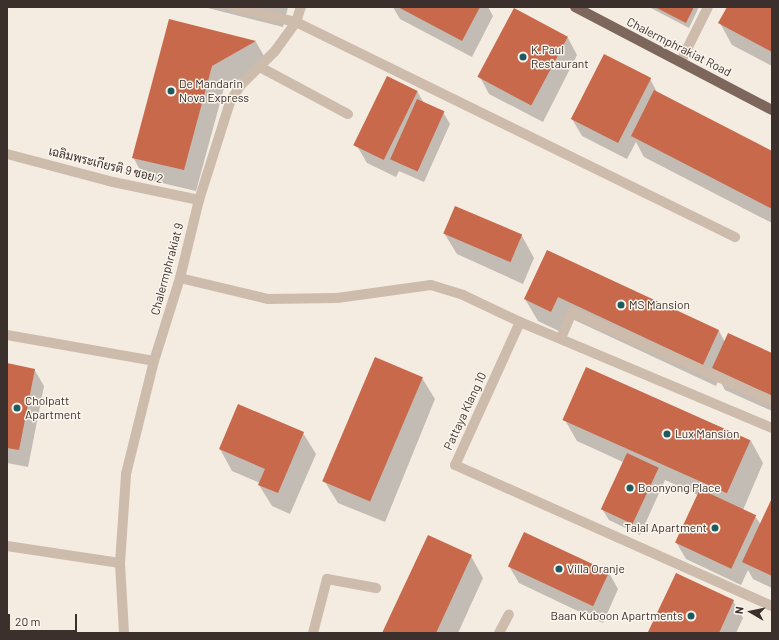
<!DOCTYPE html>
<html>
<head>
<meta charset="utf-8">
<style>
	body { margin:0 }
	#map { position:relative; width:779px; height:640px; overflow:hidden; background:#f4ebe1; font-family:Barlow,Sarabun,sans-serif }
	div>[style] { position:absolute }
	.shadow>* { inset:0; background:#0003 }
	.building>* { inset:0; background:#c8694b; transform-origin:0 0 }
	.minor>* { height:10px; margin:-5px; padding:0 5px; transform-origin:5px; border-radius:5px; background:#cdbbac }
	.major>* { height:10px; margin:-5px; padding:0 5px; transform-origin:5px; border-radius:5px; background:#7d675c }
	.dots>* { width:11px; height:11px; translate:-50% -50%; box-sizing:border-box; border:2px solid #fbf5ee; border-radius:50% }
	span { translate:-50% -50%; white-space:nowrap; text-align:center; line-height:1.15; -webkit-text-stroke:3px #fbf5ee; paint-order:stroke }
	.street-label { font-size:12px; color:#3b302b }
	.poi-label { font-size:12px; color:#3b302b }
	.left { translate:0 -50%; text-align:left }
	.right { translate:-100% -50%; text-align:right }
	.frame { position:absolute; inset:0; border:8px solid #3b302b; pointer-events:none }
	.north { position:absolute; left:731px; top:592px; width:40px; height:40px; -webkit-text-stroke:3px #fbf5ee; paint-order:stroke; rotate:279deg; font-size:11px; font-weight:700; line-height:16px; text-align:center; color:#3b302b }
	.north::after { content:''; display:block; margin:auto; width:14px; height:18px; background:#3b302b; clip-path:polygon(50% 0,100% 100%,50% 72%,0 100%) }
	.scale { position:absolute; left:8px; top:614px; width:69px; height:18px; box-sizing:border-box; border:2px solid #3b302b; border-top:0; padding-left:5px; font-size:12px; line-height:14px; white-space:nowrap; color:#3b302b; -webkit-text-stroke:3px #fbf5ee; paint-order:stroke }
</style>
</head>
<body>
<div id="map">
	<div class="shadow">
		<i style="clip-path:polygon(204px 7px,288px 7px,283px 27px)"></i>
		<i style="clip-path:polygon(393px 7px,488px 7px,493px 16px,472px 57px,400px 19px)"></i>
		<i style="clip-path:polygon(649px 7px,699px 7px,689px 28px)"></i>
		<i style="clip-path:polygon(728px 7px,772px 7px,772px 66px,732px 45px,720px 23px)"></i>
		<i style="clip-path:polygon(514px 10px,568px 38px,577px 55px,543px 122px,489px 94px,480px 77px)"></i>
		<i style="clip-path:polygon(170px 20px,256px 42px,268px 63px,224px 88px,196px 191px,145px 179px,133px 157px)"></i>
		<i style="clip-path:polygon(650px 79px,658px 94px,772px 152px,772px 223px,644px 157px,636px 142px,627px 159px,582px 136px,572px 119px)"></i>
		<i style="clip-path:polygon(417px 91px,424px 103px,443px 112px,450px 124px,424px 182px,399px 171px,396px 177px,367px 163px,357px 146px)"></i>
		<i style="clip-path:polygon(456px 207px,522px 236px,534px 258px,523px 284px,457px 254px,444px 233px)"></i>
		<i style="clip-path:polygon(548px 251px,719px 331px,725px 342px,772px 354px,772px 411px,725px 390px,719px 379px,716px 386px,570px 318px,563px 333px,538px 321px,525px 299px)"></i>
		<i style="clip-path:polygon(7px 364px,34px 369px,44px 386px,28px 467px,7px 463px)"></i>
		<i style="clip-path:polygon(587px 368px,751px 441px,763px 463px,743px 510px,755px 516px,761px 525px,772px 500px,772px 588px,753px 579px,748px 570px,741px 585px,686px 559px,676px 542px,698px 495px,665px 480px,640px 535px,609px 520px,602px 509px,623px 462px,577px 441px,565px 420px)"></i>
		<i style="clip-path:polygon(422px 378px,435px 399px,385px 522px,338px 503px,325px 482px)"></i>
		<i style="clip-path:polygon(303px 433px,316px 454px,290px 514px,272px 506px,259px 485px,260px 483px,232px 471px,220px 449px)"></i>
		<i style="clip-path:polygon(471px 556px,483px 578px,458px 633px,384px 633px)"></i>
		<i style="clip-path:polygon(509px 566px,609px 573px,618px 589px,603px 623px,519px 583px)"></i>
		<i style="clip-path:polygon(676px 574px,733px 601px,743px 618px,736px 633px,650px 633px)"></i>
	</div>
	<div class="building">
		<i style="clip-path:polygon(398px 7px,480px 7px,462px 41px)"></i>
		<i style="clip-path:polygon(655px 7px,694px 7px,686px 23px)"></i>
		<i style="clip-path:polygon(727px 7px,772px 7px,772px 52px,718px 23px)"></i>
		<i style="left:514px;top:8px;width:61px;height:78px;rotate:28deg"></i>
		<i style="clip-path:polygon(169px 19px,256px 41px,212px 66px,184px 170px,132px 158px)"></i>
		<i style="left:604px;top:54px;width:53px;height:73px;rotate:27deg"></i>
		<i style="left:387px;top:76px;width:34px;height:77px;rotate:26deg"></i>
		<i style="clip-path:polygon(654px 90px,772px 151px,772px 209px,631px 136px)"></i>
		<i style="left:417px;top:99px;width:30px;height:66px;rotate:24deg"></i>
		<i style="left:455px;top:206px;width:73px;height:30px;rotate:23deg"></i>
		<i style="clip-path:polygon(547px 250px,719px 330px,703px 365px,558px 297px,551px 312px,524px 299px)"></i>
		<i style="clip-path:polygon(728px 333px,772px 353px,772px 396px,712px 368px)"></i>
		<i style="left:375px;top:357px;width:52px;height:135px;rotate:23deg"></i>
		<i style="clip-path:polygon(7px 363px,35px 369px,19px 450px,7px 448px)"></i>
		<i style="left:586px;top:367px;width:180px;height:58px;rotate:24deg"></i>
		<i style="clip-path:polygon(238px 404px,304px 432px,278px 493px,258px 485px,265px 469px,219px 449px)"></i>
		<i style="left:627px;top:453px;width:35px;height:62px;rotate:25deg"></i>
		<i style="left:700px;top:489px;width:62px;height:59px;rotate:25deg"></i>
		<i style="clip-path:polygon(772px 498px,772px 576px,742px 562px)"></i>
		<i style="left:524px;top:532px;width:94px;height:38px;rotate:25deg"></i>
		<i style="clip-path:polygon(428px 535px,472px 555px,436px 633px,382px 633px)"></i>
		<i style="clip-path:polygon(676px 573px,734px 600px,719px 633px,648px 632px)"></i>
	</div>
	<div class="minor">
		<i style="left:233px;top:7px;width:65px;rotate:13.4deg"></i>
		<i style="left:296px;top:22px;width:489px;rotate:26.1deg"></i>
		<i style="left:681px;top:61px;width:60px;rotate:-63.4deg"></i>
		<i style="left:258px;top:66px;width:102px;rotate:28.1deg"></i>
		<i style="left:7px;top:154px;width:110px;rotate:14.8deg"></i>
		<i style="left:113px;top:182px;width:88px;rotate:11.8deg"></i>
		<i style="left:180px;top:278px;width:90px;rotate:13.4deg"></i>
		<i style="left:268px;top:299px;width:69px;rotate:-0.8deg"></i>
		<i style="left:337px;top:298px;width:95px;rotate:-7.9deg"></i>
		<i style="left:431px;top:285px;width:34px;rotate:17deg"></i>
		<i style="left:463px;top:295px;width:63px;rotate:25.3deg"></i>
		<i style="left:7px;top:335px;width:149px;rotate:10deg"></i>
		<i style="left:561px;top:338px;width:28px;rotate:-67deg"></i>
		<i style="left:572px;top:312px;width:219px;rotate:24deg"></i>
		<i style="left:772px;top:428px;width:273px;rotate:-157.2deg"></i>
		<i style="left:520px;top:322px;width:157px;rotate:114.4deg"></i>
		<i style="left:455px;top:465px;width:347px;rotate:24deg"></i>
		<i style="left:7px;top:546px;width:114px;rotate:8.6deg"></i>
		<i style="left:124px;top:633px;width:70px;rotate:-93.3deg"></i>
		<i style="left:120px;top:563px;width:89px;rotate:-86.1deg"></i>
		<i style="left:126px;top:474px;width:116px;rotate:-76.1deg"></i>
		<i style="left:154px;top:361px;width:87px;rotate:-72.6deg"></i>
		<i style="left:180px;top:278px;width:80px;rotate:-76.3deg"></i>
		<i style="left:199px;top:200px;width:103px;rotate:-72.4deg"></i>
		<i style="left:230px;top:102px;width:19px;rotate:-58deg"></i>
		<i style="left:240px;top:86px;width:49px;rotate:-45deg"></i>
		<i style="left:275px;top:51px;width:36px;rotate:-54deg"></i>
		<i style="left:296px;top:22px;width:16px;rotate:-72deg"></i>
		<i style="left:313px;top:633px;width:56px;rotate:-75.5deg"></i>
		<i style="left:327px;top:579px;width:50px;rotate:10.4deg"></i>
		<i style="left:499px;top:633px;width:21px;rotate:-62deg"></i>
	</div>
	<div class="major">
		<i style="left:575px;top:7px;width:222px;rotate:27.6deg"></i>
	</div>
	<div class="dots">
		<i style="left:523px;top:57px;background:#1f5a5e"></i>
		<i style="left:171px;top:91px;background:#1f5a5e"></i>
		<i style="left:621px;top:305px;background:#1f5a5e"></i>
		<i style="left:17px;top:408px;background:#1f5a5e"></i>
		<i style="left:667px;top:434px;background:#1f5a5e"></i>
		<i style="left:630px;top:488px;background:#1f5a5e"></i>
		<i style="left:715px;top:528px;background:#1f5a5e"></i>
		<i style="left:559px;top:569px;background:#1f5a5e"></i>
		<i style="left:691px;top:616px;background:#1f5a5e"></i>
	</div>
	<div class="street-label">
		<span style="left:679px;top:47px;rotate:27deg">Chalermphrakiat Road</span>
		<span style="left:106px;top:165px;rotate:14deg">เฉลิมพระเกียรติ 9 ซอย 2</span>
		<span style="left:167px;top:269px;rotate:-75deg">Chalermphrakiat 9</span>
		<span style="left:465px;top:411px;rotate:-65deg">Pattaya Klang 10</span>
	</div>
	<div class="poi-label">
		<span class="left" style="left:531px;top:57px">K.Paul<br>Restaurant</span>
		<span class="left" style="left:179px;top:91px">De Mandarin<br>Nova Express</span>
		<span class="left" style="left:629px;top:305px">MS Mansion</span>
		<span class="left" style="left:25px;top:408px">Cholpatt<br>Apartment</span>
		<span class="left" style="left:675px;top:434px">Lux Mansion</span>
		<span class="left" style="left:638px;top:488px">Boonyong Place</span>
		<span class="right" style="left:707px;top:528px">Talal Apartment</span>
		<span class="left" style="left:567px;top:569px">Villa Oranje</span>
		<span class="right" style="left:683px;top:616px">Baan Kuboon Apartments</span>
	</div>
	<div class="frame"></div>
	<div class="north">N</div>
	<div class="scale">20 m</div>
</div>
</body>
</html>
